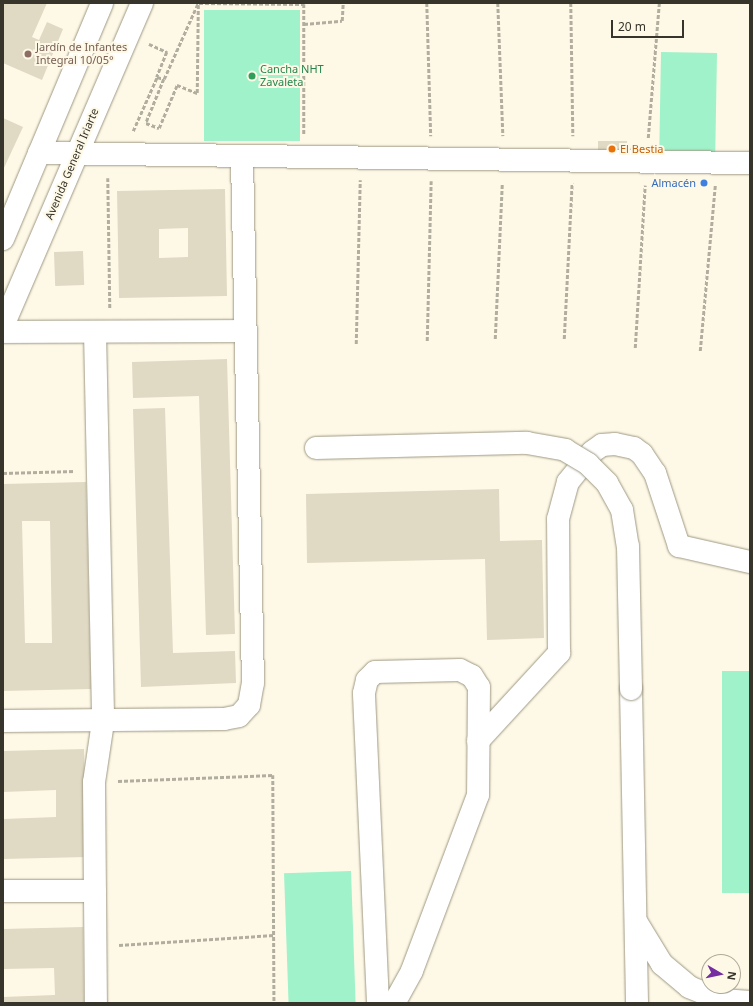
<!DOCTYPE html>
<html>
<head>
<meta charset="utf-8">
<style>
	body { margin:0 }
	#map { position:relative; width:753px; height:1006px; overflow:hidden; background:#fef9e7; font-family:"Noto Sans",sans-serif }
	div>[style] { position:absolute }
	.green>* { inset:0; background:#9ff2c9; transform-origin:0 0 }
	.building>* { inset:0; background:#e0d9c3; transform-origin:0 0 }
	.path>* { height:2.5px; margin-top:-1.25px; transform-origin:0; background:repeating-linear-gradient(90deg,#b2ae9f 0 4px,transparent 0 6px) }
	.roads { filter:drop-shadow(0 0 1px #9e9883) drop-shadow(0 0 1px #9e9883) }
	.minor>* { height:22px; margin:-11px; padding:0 11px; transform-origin:11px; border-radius:11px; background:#fff }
	.major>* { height:22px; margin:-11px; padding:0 11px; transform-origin:11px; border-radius:11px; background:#fff }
	.bridges { filter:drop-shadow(0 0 1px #9e9883) drop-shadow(0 0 1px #9e9883) }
	.minor-bridge>* { height:22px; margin:-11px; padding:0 11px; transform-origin:11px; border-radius:11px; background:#fff }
	.dots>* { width:11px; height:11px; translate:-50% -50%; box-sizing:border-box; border:2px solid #fef9e7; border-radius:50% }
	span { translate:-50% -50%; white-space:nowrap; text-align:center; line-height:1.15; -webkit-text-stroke:4px #fef9e7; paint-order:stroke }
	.education-label { font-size:11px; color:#785e54 }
	.left { translate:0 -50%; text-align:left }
	.leisure-label { font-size:11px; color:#27864d }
	.food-label { font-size:11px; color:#c56008 }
	.street-label { font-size:11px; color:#36342b }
	.shop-label { font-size:11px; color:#366cbe }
	.right { translate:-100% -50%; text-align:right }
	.frame { position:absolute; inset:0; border:4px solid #36342b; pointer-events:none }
	.north { position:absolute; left:701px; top:954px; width:40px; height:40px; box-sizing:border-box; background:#fef9e7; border:1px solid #aeaa9c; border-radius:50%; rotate:99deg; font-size:11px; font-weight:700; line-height:16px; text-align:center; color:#36342b }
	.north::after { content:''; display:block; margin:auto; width:14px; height:18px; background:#742ea1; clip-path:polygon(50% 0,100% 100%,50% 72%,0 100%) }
	.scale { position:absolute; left:611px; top:20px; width:73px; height:18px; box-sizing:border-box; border:2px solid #36342b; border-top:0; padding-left:5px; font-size:12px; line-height:14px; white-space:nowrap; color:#36342b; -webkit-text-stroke:3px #fef9e7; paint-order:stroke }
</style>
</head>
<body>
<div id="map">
	<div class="green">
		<i style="left:300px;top:10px;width:131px;height:96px;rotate:90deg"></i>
		<i style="left:661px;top:52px;width:56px;height:102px;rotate:1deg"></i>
		<i style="left:722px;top:671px;width:28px;height:222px"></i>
		<i style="left:351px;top:871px;width:132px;height:67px;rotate:88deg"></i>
	</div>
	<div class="building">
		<i style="clip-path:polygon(3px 3px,47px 3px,32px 37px,39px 40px,47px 22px,63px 29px,42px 80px,3px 63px)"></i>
		<i style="clip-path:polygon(3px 118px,23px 127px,3px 170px)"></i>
		<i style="left:598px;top:141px;width:29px;height:17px"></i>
		<i style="clip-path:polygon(evenodd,225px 189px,227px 296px,119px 298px,117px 191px,225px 189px,188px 228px,188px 257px,159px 258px,159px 229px,188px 228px)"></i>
		<i style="left:83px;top:251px;width:34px;height:29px;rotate:88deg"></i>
		<i style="clip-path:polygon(227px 359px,235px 634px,206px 635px,199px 396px,133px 398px,132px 362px)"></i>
		<i style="clip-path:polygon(165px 408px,173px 653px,235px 651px,236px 683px,141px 687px,133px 409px)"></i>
		<i style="clip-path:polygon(evenodd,86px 482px,91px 689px,3px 691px,3px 484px,86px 482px,22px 521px,50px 521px,52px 643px,25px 643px,22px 521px)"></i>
		<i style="clip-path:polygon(499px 489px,500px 541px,542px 540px,544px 638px,487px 640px,485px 559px,307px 563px,306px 494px)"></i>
		<i style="clip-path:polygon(84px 749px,86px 857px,3px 859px,3px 819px,56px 817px,56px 790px,3px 792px,3px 751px)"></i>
		<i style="clip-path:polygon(83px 927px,84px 1003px,3px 1003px,3px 997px,55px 995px,54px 968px,3px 969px,3px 929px)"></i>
	</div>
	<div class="path">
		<i style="left:199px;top:3px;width:105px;rotate:0.5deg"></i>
		<i style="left:304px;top:4px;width:130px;rotate:90deg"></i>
		<i style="left:427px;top:3px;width:133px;rotate:88.3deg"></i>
		<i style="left:498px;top:3px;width:133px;rotate:87.8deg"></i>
		<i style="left:571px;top:3px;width:133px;rotate:89.1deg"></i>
		<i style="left:304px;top:24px;width:38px;rotate:-5deg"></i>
		<i style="left:342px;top:21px;width:18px;rotate:-87deg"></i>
		<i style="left:149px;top:44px;width:20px;rotate:24deg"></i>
		<i style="left:167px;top:52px;width:27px;rotate:112deg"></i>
		<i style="left:164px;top:79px;width:48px;rotate:112.2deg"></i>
		<i style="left:146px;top:123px;width:14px;rotate:21deg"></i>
		<i style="left:159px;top:128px;width:47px;rotate:-67.3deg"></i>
		<i style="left:177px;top:85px;width:22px;rotate:22deg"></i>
		<i style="left:197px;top:93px;width:88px;rotate:-89.3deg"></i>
		<i style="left:133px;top:131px;width:59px;rotate:-66deg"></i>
		<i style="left:157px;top:77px;width:7px;rotate:16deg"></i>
		<i style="left:164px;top:79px;width:83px;rotate:-65.9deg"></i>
		<i style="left:648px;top:138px;width:135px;rotate:-85.3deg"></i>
		<i style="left:108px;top:178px;width:131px;rotate:89.1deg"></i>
		<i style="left:495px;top:339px;width:156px;rotate:-87.4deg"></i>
		<i style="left:564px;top:339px;width:156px;rotate:-87.1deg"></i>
		<i style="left:427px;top:341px;width:160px;rotate:-88.6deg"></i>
		<i style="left:356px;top:344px;width:164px;rotate:-88.6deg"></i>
		<i style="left:635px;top:348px;width:163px;rotate:-86.5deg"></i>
		<i style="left:700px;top:351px;width:167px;rotate:-84.8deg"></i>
		<i style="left:3px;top:473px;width:72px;rotate:-1.6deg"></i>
		<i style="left:118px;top:781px;width:155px;rotate:-2.2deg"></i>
		<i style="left:273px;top:775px;width:228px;rotate:89.7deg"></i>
		<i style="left:119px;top:945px;width:155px;rotate:-3.7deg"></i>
	</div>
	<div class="roads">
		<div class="minor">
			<i style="left:39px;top:153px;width:711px;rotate:0.81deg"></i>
			<i style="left:3px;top:332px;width:242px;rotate:-0.2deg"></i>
			<i style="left:95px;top:332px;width:390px;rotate:88.8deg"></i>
			<i style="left:103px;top:722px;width:61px;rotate:98.5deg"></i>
			<i style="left:94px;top:782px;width:221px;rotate:89.5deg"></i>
			<i style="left:631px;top:689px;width:314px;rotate:88.9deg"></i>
			<i style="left:3px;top:721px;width:221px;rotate:-0.5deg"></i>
			<i style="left:224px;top:719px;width:15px;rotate:-11deg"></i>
			<i style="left:239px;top:716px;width:15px;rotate:-48deg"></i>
			<i style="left:249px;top:705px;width:22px;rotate:-80deg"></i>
			<i style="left:253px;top:683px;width:527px;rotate:-91.2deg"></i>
			<i style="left:478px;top:741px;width:120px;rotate:-47.4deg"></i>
			<i style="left:559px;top:653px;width:134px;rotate:-90.4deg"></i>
			<i style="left:558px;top:519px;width:38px;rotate:-75deg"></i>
			<i style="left:568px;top:482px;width:38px;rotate:-51deg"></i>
			<i style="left:592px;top:452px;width:12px;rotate:-35deg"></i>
			<i style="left:602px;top:445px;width:13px;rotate:-4deg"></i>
			<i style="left:615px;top:444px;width:19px;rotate:12deg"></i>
			<i style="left:634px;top:448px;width:10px;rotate:37deg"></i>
			<i style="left:642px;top:454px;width:23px;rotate:56deg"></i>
			<i style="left:655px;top:473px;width:77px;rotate:71.8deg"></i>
			<i style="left:679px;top:546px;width:73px;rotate:12.7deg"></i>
			<i style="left:3px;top:891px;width:92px"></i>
			<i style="left:637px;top:923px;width:48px;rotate:58.6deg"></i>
			<i style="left:662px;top:964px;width:35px;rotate:40deg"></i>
			<i style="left:689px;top:987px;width:35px;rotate:22deg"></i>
			<i style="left:722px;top:1000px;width:28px;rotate:4deg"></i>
			<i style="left:378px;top:1003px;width:310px;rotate:-92.6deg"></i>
			<i style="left:364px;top:693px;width:13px;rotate:-77deg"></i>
			<i style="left:367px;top:680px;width:11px;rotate:-45deg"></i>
			<i style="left:375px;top:672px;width:85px;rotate:-1.3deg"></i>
			<i style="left:460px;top:670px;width:13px;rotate:27deg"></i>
			<i style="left:472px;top:676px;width:13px;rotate:58deg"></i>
			<i style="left:479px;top:687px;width:108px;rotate:90.5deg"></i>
			<i style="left:478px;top:795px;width:188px;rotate:110.6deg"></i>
			<i style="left:412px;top:971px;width:37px;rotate:119deg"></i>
		</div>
		<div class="major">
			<i style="left:3px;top:239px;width:256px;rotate:-67.2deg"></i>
			<i style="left:3px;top:326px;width:352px;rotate:-66.7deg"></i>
		</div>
	</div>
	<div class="bridges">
		<div class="minor-bridge">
			<i style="left:316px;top:448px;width:211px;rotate:-1.4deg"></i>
			<i style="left:527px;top:443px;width:39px;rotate:10deg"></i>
			<i style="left:565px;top:450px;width:27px;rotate:31deg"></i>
			<i style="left:588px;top:464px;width:27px;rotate:45deg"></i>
			<i style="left:607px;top:483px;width:31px;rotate:61deg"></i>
			<i style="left:622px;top:510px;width:36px;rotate:81deg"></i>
			<i style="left:628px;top:546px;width:143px;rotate:88.8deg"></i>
		</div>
	</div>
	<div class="dots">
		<i style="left:28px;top:54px;background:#8d6e63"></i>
		<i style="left:252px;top:76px;background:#2e9e5b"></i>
		<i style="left:612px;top:149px;background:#e8710a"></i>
		<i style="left:704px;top:183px;background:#3f7fe0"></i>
	</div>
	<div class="education-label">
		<span class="left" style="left:36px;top:54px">Jardín de Infantes<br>Integral 10/05°</span>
	</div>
	<div class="leisure-label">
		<span class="left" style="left:260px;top:76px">Cancha NHT<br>Zavaleta</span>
	</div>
	<div class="food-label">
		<span class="left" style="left:620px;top:149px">El Bestia</span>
	</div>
	<div class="street-label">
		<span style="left:72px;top:164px;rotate:-67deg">Avenida General Iriarte</span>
	</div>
	<div class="shop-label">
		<span class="right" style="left:696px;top:183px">Almacén</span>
	</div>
	<div class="frame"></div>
	<div class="north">N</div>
	<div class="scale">20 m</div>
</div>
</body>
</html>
